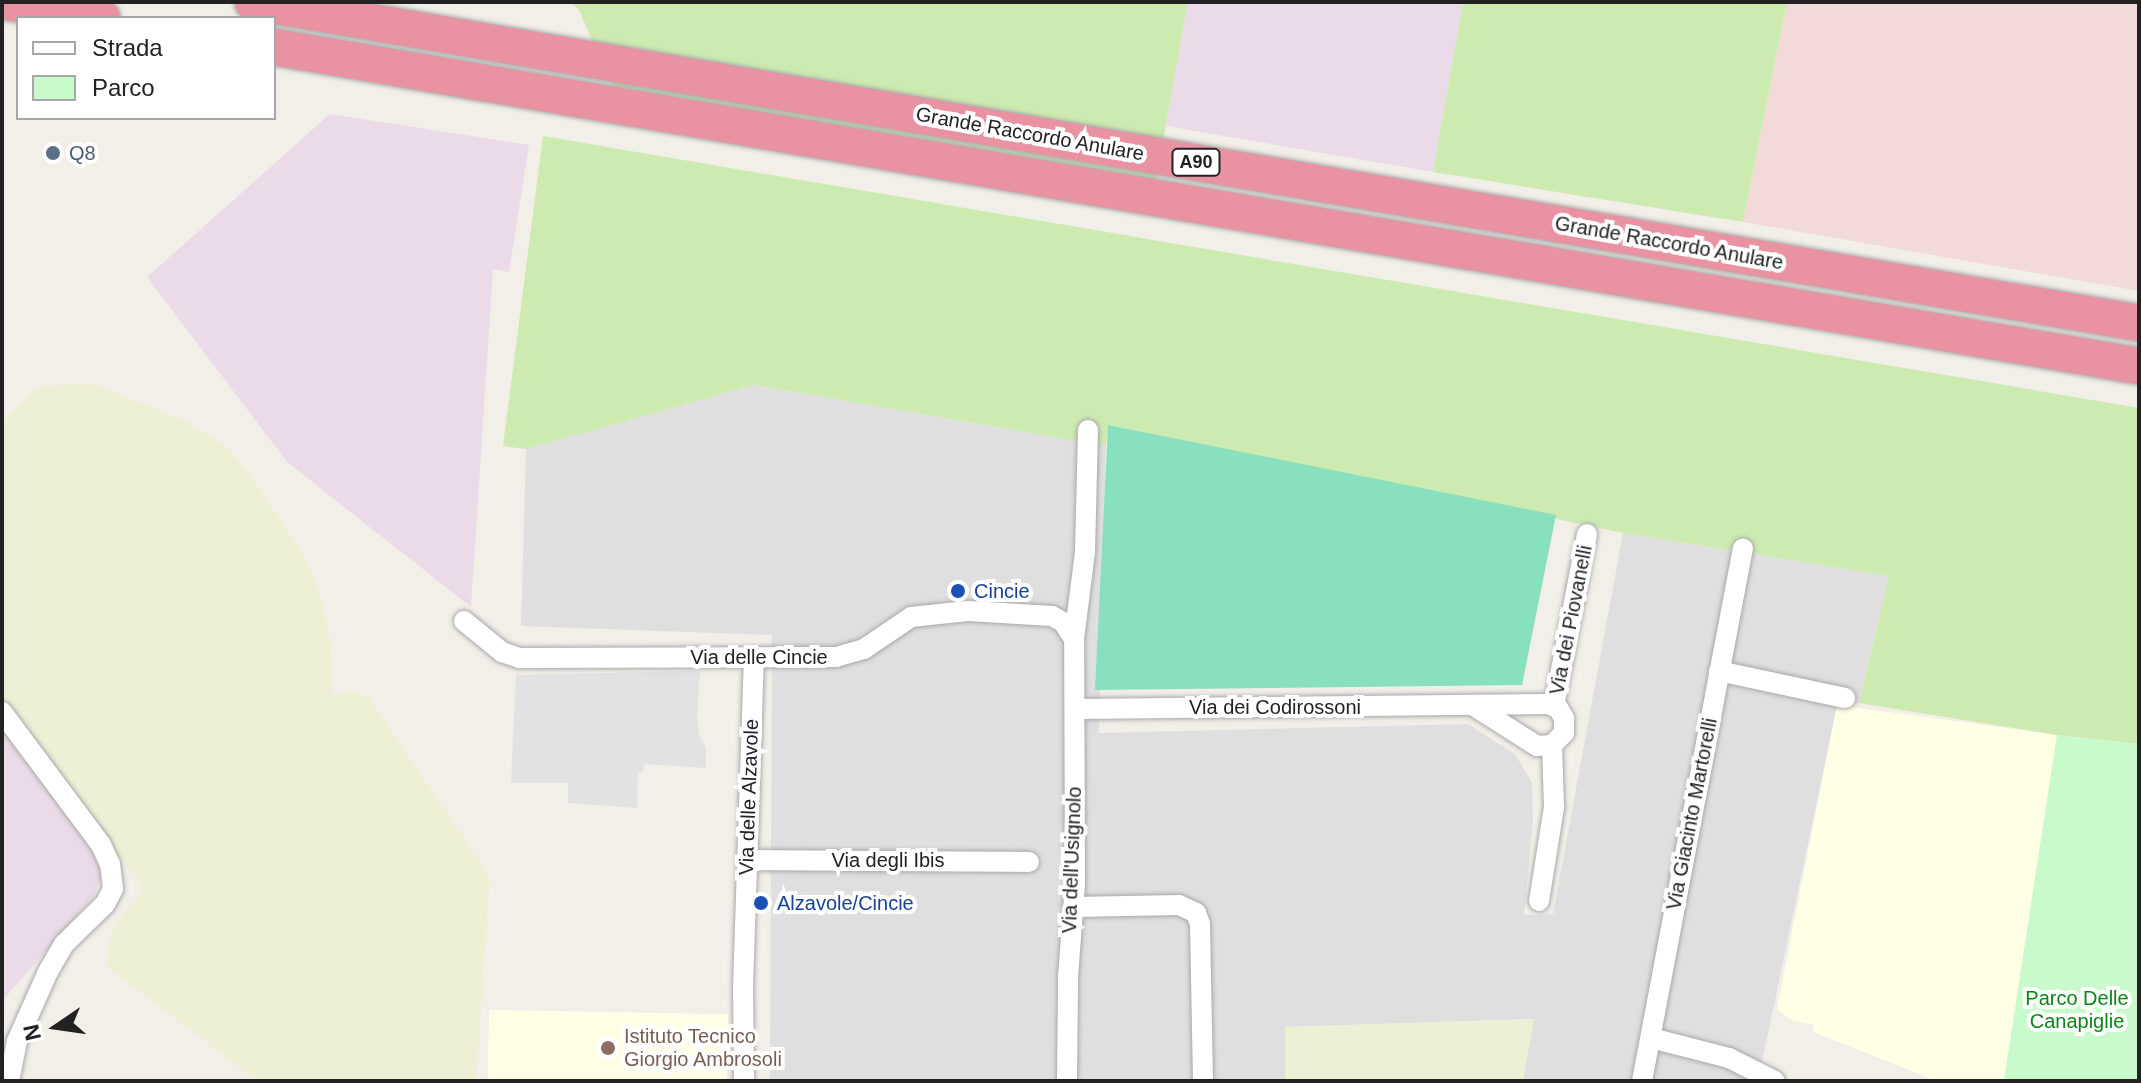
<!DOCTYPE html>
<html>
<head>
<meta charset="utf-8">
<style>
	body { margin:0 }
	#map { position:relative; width:2141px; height:1083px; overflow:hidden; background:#f2efe9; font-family:Helvetica,sans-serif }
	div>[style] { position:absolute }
	.residential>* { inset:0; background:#e0dfdf }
	.commercial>* { inset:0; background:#f2dad9 }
	.industrial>* { inset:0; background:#ebdbe8 }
	.education>* { inset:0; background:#ffffe5; transform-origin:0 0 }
	.farmland>* { inset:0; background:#eef0d5 }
	.grass>* { inset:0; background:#cdebb0 }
	.park>* { inset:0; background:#c8facc }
	.pitch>* { inset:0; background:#88e0be }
	.parking>* { inset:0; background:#e2e2e2 }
	.roads { filter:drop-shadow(0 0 2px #a9a9a9) drop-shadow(0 0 2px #a9a9a9) }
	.street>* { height:20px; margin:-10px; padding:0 10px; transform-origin:10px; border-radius:10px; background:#fff }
	.highway>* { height:36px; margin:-18px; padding:0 18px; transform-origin:18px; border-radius:18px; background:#e892a2 }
	.dots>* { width:22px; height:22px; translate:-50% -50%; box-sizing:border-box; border:4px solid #fff; border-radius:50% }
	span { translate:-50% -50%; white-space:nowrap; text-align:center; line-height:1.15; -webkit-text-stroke:8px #fff; paint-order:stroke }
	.shield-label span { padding:2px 6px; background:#fff; border:2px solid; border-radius:6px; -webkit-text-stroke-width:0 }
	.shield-label { font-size:18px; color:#222; font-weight:700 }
	.street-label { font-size:20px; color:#222 }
	.service-label { font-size:20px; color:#4e5e75 }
	.left { translate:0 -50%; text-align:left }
	.transit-label { font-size:20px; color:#164399 }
	.park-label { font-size:20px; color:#0c8416 }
	.education-label { font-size:20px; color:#785e54 }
	.frame { position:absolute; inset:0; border:4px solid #222; pointer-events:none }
	.legend { position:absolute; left:16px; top:16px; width:260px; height:104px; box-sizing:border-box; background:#fff; border:2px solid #a7a7a7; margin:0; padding:10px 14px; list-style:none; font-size:24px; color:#222 }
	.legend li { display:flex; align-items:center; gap:16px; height:40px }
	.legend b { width:40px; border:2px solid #a7a7a7 }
	.north { position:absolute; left:16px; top:987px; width:80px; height:80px; -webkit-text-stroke:6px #fff; paint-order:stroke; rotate:257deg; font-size:22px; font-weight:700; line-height:32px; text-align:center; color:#222 }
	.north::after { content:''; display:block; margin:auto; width:28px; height:36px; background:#222; clip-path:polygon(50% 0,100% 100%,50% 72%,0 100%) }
</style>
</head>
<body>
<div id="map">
	<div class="residential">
		<i style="clip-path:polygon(754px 385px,1106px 446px,1099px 733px,1468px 724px,1515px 754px,1532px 783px,1533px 822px,1524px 915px,1553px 914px,1623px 533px,1889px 576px,1859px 703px,1837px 706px,1758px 1081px,1523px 1081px,1533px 1019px,1285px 1027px,1285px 1081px,770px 1081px,772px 635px,521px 626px,526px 449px)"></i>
	</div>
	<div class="commercial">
		<i style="clip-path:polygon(1787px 2px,2139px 2px,2139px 291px,1743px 222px)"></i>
	</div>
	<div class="industrial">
		<i style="clip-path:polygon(1188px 2px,1463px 2px,1433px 172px,1166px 126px)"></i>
		<i style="clip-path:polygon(330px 114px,529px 145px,509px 272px,493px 269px,471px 607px,287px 462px,147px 277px)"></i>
		<i style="clip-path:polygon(2px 727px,93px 853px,103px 874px,92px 899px,2px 1001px)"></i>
	</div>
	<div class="education">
		<i style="clip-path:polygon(1837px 705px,2057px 735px,2004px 1081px,1937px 1081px,1813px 1032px,1814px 1025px,1793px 1021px,1777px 1009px)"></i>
		<i style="left:489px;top:1010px;width:239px;height:71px;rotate:1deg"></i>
	</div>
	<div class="farmland">
		<i style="clip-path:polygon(78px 383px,100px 386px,187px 421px,224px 445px,249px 472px,307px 561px,320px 593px,331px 643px,333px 695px,351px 691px,369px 697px,490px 877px,476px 1081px,257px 1081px,106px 966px,112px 929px,144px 889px,2px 698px,2px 421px,39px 387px)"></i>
		<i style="clip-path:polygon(1534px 1019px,1523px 1081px,1285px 1081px,1285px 1027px)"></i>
	</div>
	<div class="grass">
		<i style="clip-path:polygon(571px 2px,1188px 2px,1153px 198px,621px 106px,579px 10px)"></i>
		<i style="clip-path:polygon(1463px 2px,1787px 2px,1743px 222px,1433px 172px)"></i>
		<i style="clip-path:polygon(543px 136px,2139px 408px,2139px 744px,2057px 735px,1859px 703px,1889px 576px,1623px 533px,1109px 425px,1106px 446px,754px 385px,526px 449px,503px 446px)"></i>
	</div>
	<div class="park">
		<i style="clip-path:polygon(2057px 735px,2139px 744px,2139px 1081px,2004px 1081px)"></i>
	</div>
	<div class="pitch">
		<i style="clip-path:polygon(1108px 425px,1556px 515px,1522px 685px,1095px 690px)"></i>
	</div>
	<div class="parking">
		<i style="clip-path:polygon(700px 671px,697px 717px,699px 735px,706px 748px,706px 768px,644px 764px,643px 772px,638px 772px,637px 808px,568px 803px,568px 783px,511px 783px,516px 675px)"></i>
	</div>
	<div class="roads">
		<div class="street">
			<i style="left:464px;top:621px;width:49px;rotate:39.2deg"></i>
			<i style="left:502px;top:652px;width:18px;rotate:19deg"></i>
			<i style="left:519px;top:658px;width:317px;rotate:-0.2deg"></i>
			<i style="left:836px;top:657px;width:29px;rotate:-16deg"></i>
			<i style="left:864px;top:649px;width:57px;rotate:-34.2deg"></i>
			<i style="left:911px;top:617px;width:57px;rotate:-6deg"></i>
			<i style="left:968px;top:611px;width:84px;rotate:3.4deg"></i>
			<i style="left:1052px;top:616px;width:13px;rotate:29deg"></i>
			<i style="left:1063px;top:622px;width:20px;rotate:57deg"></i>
			<i style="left:1719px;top:671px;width:129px;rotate:12.1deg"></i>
			<i style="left:1554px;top:706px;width:175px;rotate:-79.1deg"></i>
			<i style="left:1075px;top:709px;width:473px;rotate:-0.6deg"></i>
			<i style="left:1548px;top:704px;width:11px;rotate:22deg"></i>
			<i style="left:1558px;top:708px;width:12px;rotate:59deg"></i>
			<i style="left:1564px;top:718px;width:15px;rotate:90deg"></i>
			<i style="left:1564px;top:733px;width:17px;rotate:135deg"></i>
			<i style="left:1552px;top:745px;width:15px;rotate:176deg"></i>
			<i style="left:1537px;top:746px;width:75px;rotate:-147.6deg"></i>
			<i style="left:2px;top:712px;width:166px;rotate:53.3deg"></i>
			<i style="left:101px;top:845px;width:21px;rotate:65deg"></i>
			<i style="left:110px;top:864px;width:25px;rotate:83deg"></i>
			<i style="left:113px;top:889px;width:17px;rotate:118deg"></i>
			<i style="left:105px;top:904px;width:57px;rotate:135.7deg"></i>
			<i style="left:64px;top:944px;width:34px;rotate:120deg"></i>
			<i style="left:47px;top:974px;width:73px;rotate:114.1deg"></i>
			<i style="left:17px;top:1041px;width:41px;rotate:101.3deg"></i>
			<i style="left:747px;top:860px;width:282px;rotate:0.4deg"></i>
			<i style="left:1539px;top:901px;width:95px;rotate:-80.9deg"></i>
			<i style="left:1554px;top:807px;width:62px;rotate:-91.8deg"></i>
			<i style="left:1074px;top:907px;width:105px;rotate:-1.1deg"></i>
			<i style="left:1179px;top:905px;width:19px;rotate:25deg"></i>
			<i style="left:1196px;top:913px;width:12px;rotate:70deg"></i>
			<i style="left:1200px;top:924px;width:157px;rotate:88.9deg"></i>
			<i style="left:1651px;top:1038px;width:81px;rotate:14.4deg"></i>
			<i style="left:1729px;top:1058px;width:51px;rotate:26.6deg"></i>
			<i style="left:744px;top:1081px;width:94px;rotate:-90.6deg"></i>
			<i style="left:743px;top:987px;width:330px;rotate:-88.1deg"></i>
			<i style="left:1067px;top:1081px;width:104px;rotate:-89.4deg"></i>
			<i style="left:1068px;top:977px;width:93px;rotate:-85.7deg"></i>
			<i style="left:1075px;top:884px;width:245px;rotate:-90.2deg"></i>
			<i style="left:1074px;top:639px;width:88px;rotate:-82.8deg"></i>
			<i style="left:1085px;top:552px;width:122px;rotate:-88.6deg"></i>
			<i style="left:1642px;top:1081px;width:542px;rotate:-79.27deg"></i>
		</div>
		<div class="highway">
			<i style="left:7px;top:2px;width:96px;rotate:9.6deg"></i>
			<i style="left:253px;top:2px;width:1913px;rotate:9.66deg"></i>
			<i style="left:274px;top:47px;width:1892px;rotate:9.71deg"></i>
		</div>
	</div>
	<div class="dots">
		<i style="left:53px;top:153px;background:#5c6f8a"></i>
		<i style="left:958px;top:591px;background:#1a4fb4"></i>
		<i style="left:761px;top:903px;background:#1a4fb4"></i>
		<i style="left:608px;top:1048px;background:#8d6e63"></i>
	</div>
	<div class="shield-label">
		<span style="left:1196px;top:162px">A90</span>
	</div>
	<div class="street-label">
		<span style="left:1030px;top:134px;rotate:10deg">Grande Raccordo Anulare</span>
		<span style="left:1669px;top:243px;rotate:10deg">Grande Raccordo Anulare</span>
		<span style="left:1571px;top:620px;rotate:-79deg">Via dei Piovanelli</span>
		<span style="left:759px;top:657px">Via delle Cincie</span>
		<span style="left:1275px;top:707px">Via dei Codirossoni</span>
		<span style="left:749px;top:797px;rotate:-88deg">Via delle Alzavole</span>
		<span style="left:1692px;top:814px;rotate:-79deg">Via Giacinto Martorelli</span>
		<span style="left:888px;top:860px">Via degli Ibis</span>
		<span style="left:1072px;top:860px;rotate:-88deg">Via dell'Usignolo</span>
	</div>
	<div class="service-label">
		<span class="left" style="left:69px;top:153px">Q8</span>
	</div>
	<div class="transit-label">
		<span class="left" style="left:974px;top:591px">Cincie</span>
		<span class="left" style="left:777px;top:903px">Alzavole/Cincie</span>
	</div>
	<div class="park-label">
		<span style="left:2077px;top:1010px">Parco Delle<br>Canapiglie</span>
	</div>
	<div class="education-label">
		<span class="left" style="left:624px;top:1048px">Istituto Tecnico<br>Giorgio Ambrosoli</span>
	</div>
	<div class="frame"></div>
	<ul class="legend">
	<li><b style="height:10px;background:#fff"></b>Strada</li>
	<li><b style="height:22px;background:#c8facc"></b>Parco</li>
	</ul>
	<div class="north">N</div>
</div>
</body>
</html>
